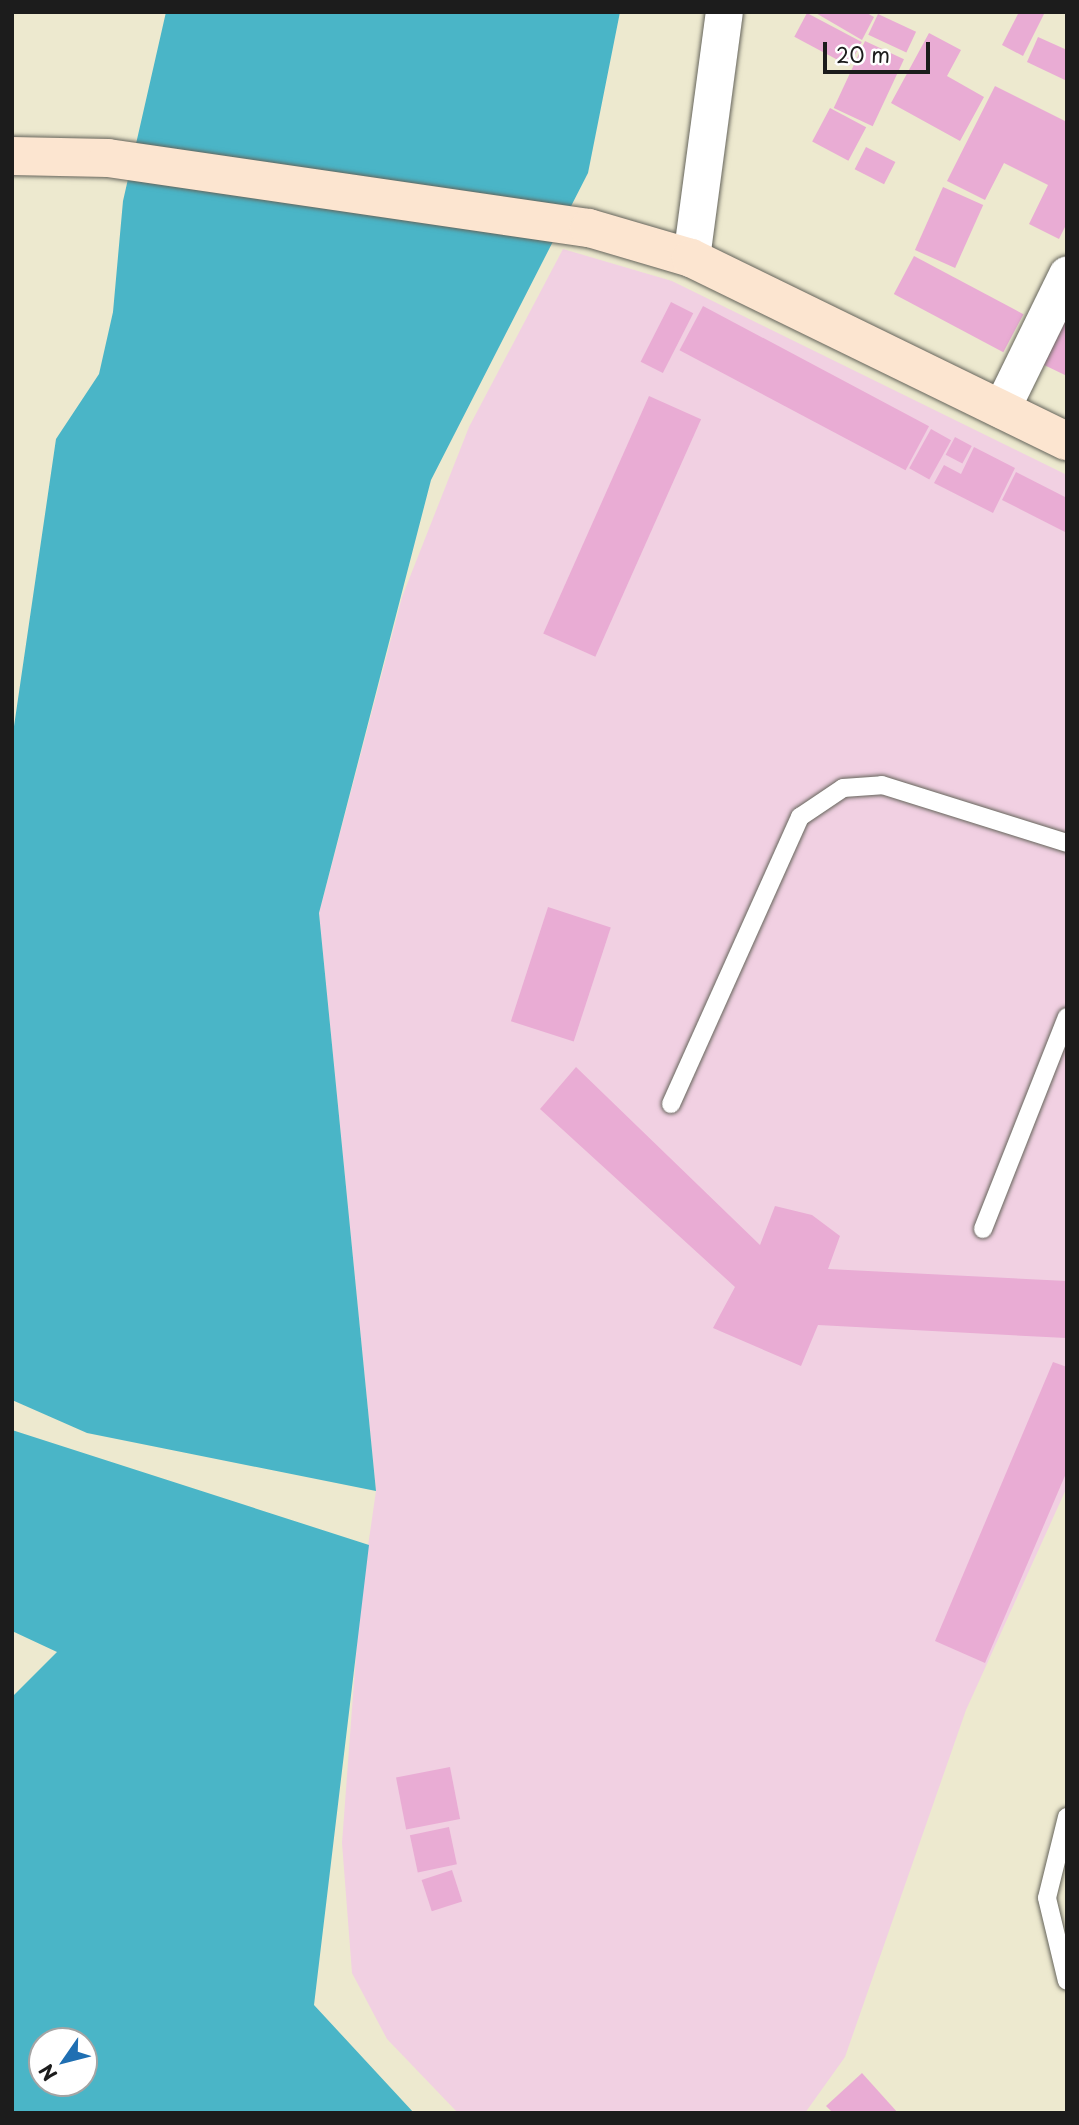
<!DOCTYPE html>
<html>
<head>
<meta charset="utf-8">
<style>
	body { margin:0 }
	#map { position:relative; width:1079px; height:2125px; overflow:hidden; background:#ede9cf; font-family:"Playpen Sans",sans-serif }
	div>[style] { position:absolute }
	.built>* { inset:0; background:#f1d0e2 }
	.water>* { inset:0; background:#4ab5c7 }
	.building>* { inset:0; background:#e9acd4; transform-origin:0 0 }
	.roads { filter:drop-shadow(0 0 2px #65645b) drop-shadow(0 0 2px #65645b) }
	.lane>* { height:18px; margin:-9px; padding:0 9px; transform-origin:9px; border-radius:9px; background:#fff }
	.street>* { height:37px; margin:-18.5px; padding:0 18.5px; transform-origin:18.5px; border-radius:18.5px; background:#fff }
	.secondary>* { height:38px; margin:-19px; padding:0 19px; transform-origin:19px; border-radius:19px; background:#fce5d0 }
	span { translate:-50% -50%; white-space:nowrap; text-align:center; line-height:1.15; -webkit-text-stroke:5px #fff; paint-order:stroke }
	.frame { position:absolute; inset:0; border:14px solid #1c1c1c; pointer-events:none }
	.north { position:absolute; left:28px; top:2027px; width:70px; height:70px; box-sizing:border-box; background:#fff; border:2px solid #a4a4a4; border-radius:50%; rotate:235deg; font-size:19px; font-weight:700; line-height:28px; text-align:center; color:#1c1c1c }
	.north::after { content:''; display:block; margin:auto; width:24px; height:32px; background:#1f6fb2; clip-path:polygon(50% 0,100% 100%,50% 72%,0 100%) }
	.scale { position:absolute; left:823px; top:42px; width:107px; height:32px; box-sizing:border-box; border:4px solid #1c1c1c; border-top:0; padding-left:9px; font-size:21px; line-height:24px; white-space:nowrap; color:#1c1c1c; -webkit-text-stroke:5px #fff; paint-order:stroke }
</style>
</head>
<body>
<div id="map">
	<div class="built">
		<i style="clip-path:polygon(563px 249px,672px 281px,1067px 475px,1067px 1487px,966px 1710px,845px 2057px,805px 2113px,458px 2113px,387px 2039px,352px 1973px,342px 1843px,360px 1601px,376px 1491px,319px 913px,402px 597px,469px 427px)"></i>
	</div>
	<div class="water">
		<i style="clip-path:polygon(166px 12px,620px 12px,588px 173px,431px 480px,319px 913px,376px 1491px,87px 1433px,12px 1400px,12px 740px,56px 439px,99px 374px,113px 312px,123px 201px)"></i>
		<i style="clip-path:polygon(evenodd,12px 1430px,369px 1545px,314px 2005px,414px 2113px,12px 2113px,12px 1697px,57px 1652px,12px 1631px,12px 1430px,42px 2041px,84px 2041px,84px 2083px,42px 2083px,42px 2041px)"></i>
	</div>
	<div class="building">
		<i style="clip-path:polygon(814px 12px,865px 12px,874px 17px,862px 40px)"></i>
		<i style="clip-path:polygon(1019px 12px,1045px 12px,1023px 56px,1002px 45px)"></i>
		<i style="left:807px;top:13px;width:62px;height:27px;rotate:28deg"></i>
		<i style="left:878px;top:14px;width:42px;height:23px;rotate:25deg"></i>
		<i style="clip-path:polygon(929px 33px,961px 50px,947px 76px,984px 97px,960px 141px,891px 103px)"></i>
		<i style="clip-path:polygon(1038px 37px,1067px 50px,1067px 81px,1027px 62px)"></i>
		<i style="left:865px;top:41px;width:43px;height:74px;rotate:25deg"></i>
		<i style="clip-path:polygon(995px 86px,1067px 122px,1067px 223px,1059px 239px,1029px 224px,1048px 185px,1004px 163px,985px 200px,947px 181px)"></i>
		<i style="left:830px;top:108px;width:41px;height:38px;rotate:28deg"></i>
		<i style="left:866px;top:147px;width:33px;height:25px;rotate:27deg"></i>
		<i style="left:943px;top:187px;width:44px;height:69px;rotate:24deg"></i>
		<i style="left:914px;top:256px;width:124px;height:43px;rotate:28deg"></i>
		<i style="left:671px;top:302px;width:25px;height:67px;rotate:27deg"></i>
		<i style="left:703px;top:306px;width:256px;height:50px;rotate:28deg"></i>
		<i style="clip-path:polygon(1067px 310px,1067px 376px,1040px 363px)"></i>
		<i style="left:649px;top:396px;width:57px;height:260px;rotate:24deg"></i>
		<i style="left:931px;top:429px;width:23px;height:45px;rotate:29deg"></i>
		<i style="left:955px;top:437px;width:19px;height:20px;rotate:28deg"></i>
		<i style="clip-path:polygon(974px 447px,1015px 468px,993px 513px,934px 483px,944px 465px,961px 474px)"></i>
		<i style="clip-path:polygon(1016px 472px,1067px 498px,1067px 533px,1002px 500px)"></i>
		<i style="left:548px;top:907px;width:66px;height:120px;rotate:18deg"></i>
		<i style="clip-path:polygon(576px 1067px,760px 1245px,775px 1206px,812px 1215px,840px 1236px,828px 1269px,1067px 1281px,1066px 1338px,818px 1325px,801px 1366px,713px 1328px,735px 1287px,540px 1109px)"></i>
		<i style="clip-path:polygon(1053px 1362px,1067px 1367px,1067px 1471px,985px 1663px,935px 1641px)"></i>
		<i style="left:450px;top:1767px;width:53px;height:55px;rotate:79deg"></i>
		<i style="left:449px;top:1827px;width:38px;height:40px;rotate:78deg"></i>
		<i style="left:452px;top:1870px;width:33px;height:32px;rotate:72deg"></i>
		<i style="clip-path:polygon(862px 2073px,898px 2113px,833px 2113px,826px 2106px)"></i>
	</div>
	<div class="roads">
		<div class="lane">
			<i style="left:671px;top:1104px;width:315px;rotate:-65.8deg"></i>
			<i style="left:800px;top:817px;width:52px;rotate:-34deg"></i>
			<i style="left:843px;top:788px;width:39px;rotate:-4deg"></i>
			<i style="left:882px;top:785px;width:194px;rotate:17.4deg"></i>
			<i style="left:983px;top:1229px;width:228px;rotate:-68.4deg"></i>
			<i style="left:1067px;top:1817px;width:83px;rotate:103.9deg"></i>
			<i style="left:1047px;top:1898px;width:85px;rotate:76.5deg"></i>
		</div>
		<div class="street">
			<i style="left:691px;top:258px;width:248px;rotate:-82.4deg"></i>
			<i style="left:1001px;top:409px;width:150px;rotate:-63.9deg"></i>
		</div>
		<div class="secondary">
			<i style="left:12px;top:156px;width:96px;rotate:1.2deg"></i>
			<i style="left:108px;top:158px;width:486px;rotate:8.3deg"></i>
			<i style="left:589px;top:228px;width:106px;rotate:16.4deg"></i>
			<i style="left:691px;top:258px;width:418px;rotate:26deg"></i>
		</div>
	</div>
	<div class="frame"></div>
	<div class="north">N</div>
	<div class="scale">20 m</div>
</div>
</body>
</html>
